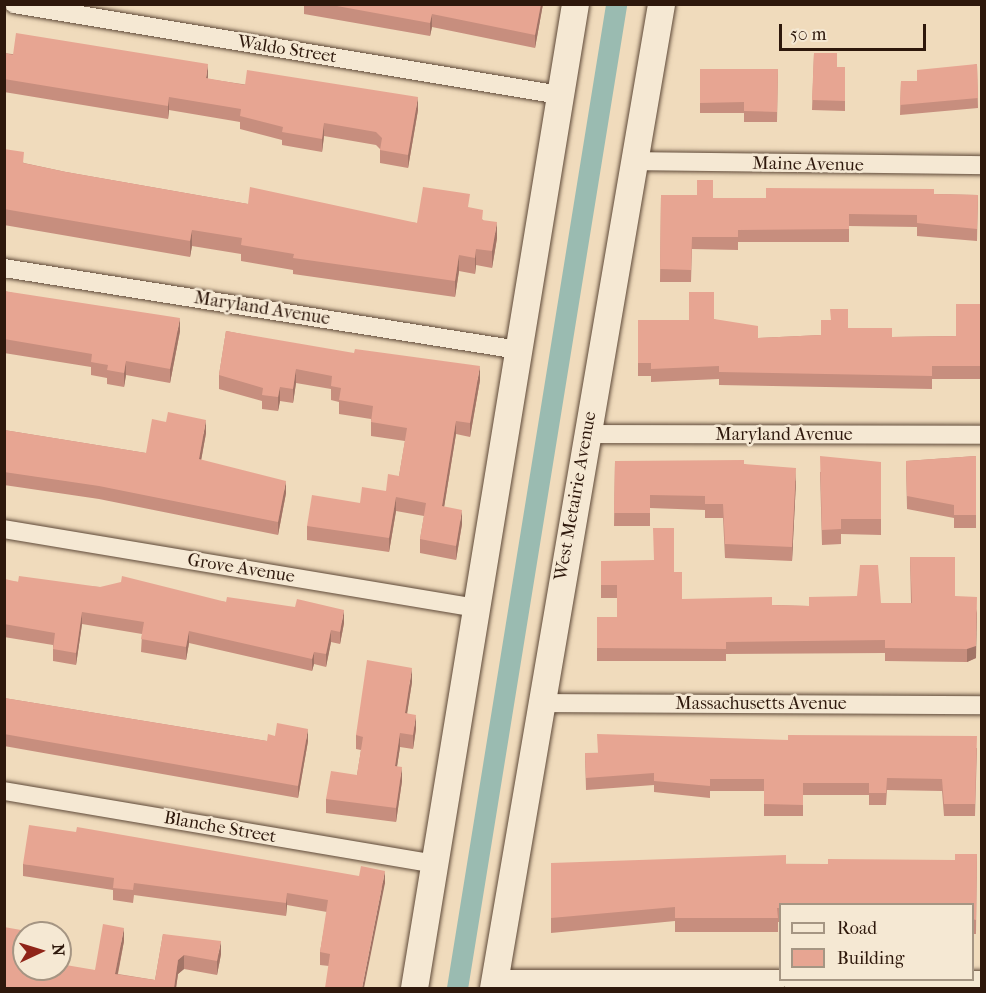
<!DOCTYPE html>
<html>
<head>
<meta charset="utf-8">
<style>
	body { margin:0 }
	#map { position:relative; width:986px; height:993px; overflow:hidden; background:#f0dbbc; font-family:"IM FELL French Canon",serif }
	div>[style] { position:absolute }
	.canal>* { height:21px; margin:-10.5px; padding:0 10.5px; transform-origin:10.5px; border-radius:10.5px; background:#9abbb1 }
	.roads { filter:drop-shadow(0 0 2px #5e4938) drop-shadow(0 0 2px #5e4938) }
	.street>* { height:18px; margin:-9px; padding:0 9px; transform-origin:9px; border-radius:9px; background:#f5e8d3 }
	.secondary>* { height:27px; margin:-13.5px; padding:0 13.5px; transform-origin:13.5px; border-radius:13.5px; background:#f5e8d3 }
	.wall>* { inset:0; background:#c78e7e }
	.shaded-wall>* { inset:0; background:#a27466 }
	.building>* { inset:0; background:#e7a592 }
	span { translate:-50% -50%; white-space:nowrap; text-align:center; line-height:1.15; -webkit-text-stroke:5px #f5e8d3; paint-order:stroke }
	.street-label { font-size:18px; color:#2e180c }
	.frame { position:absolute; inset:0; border:6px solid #2e180c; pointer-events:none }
	.legend { position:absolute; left:779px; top:903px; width:195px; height:78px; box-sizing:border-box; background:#f5e8d3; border:2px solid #a59583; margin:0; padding:8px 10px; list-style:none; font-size:18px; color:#2e180c }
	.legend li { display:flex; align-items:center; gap:12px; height:30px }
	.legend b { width:30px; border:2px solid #a59583 }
	.north { position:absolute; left:12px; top:921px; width:60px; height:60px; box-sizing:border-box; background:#f5e8d3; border:2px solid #a59583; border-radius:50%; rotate:86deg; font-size:16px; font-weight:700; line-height:24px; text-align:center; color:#2e180c }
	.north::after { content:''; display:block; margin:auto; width:21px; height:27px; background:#8f2418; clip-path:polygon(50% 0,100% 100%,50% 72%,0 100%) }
	.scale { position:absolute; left:779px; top:24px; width:147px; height:27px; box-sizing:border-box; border:3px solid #2e180c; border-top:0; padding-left:8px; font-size:18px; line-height:21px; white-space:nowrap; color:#2e180c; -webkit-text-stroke:4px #f5e8d3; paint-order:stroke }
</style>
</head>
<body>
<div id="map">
	<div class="canal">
		<i style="left:457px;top:988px;width:996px;rotate:-80.81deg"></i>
	</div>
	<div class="roads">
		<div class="street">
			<i style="left:14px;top:4px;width:554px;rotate:9.46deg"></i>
			<i style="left:634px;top:161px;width:348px;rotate:0.7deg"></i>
			<i style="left:4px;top:268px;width:521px;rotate:9.05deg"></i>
			<i style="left:587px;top:434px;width:395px;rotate:0.1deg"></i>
			<i style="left:4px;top:529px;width:480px;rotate:9.5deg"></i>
			<i style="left:540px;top:703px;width:442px;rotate:0.3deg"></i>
			<i style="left:4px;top:791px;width:437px;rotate:9.6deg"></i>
			<i style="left:494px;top:979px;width:286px"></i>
			<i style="left:791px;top:980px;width:191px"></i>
		</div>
		<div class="secondary">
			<i style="left:414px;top:988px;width:997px;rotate:-80.71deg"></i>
			<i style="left:493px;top:988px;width:998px;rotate:-80.31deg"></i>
		</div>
	</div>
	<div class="wall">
		<i style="clip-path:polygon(290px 4px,543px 4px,535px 48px,432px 27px,430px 36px,304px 14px,304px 6px)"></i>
		<i style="clip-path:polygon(4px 53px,208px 79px,418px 110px,408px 168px,380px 163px,380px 149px,376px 145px,324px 136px,322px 152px,282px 145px,282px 140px,240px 129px,240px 122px,169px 110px,168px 119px,4px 92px)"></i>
		<i style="clip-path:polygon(814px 53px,837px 67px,845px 67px,845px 111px,812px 110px)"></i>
		<i style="clip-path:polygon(977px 64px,978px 108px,900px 115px,901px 81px,917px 81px)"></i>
		<i style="clip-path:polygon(700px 69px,778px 69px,777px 122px,744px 122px,744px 113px,700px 113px)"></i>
		<i style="clip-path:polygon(4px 149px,24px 163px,66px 172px,248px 204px,417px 223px,470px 208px,483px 220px,497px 238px,492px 268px,476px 265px,475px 274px,459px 271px,455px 297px,293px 274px,293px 270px,241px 261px,241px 254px,192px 246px,190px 257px,4px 225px)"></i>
		<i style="clip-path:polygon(934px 194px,978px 195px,977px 241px,917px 236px,917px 227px,849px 226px,849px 242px,738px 242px,738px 250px,692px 249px,691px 282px,660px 282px,661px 195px,713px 198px,766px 198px)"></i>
		<i style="clip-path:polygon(4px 291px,180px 331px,170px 383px,126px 375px,124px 387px,107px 384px,107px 378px,91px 375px,91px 367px,4px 353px)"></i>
		<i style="clip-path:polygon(981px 304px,981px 379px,932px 379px,932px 389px,719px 385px,719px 379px,651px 382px,651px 376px,638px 376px,638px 320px,689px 320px,714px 319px,758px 338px,821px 335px,848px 328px,892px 337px,956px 336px)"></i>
		<i style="clip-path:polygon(226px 331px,480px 380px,470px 437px,456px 434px,444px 507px,462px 524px,456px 560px,420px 553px,420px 539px,424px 516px,396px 511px,389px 552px,307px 540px,307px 526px,360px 503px,386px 491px,399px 476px,405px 441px,371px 436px,371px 419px,339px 414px,339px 402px,331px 400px,331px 389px,296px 383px,293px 403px,280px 401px,278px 411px,262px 409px,262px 401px,219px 389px,219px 375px)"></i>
		<i style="clip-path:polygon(4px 430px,146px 453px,206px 433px,201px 460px,286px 493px,278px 535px,99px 499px,4px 485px)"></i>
		<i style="clip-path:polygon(976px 456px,976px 528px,954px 528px,954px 518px,907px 509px,906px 461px)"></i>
		<i style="clip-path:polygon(615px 461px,744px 464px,796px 481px,792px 561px,725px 558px,723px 518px,705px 518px,705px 510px,650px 508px,650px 526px,614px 526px)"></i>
		<i style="clip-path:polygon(881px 462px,881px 535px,841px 534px,841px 544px,822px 545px,820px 472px)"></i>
		<i style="clip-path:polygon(910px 557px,955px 596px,976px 658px,967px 662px,885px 661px,885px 653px,726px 654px,726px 661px,597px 661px,597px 617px,617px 617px,617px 598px,601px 598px,601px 561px,674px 572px,682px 599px,772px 605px,809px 606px,881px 603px,911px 603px)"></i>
		<i style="clip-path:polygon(4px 581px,100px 587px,226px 602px,344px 623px,340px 644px,331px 642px,326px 667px,314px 664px,312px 671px,189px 643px,186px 660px,141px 652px,142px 634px,82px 624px,76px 665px,53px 661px,53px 645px,4px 637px)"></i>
		<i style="clip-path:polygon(412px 682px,407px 713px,416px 729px,413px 749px,400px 747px,397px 766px,402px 781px,396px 822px,326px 813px,326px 799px,357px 775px,361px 750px,356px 749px,356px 735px)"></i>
		<i style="clip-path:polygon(4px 698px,267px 741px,308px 741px,298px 798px,4px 746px)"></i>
		<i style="clip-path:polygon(977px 748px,975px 816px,944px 816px,942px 791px,887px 790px,886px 805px,869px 805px,869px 795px,803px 795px,803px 816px,764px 816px,764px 791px,710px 791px,710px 798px,654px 792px,654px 785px,586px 790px,585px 753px)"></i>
		<i style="clip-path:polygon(977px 854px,976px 934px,972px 934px,972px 904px,780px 904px,780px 922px,778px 922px,778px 932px,675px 932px,675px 921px,551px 933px,551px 863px,828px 864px,955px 860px)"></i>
		<i style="clip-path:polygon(23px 864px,385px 883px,329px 966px,320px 965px,320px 952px,327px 912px,287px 905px,286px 916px,134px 895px,133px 903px,113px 900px,113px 890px,23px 876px)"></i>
		<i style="clip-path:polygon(163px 934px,221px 954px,217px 975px,184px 969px,178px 974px,176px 988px,24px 969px,95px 970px,124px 941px,118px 974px,155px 980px)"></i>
	</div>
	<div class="shaded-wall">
		<i style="clip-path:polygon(541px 4px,543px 4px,535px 48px,535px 35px)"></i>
		<i style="clip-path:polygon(432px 14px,432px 27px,430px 36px,430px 23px)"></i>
		<i style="clip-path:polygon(208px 64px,208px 77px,206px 91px,206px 78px)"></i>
		<i style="clip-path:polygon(169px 97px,169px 110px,168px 119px,168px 106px)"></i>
		<i style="clip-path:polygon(418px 97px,418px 110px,408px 168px,408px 155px)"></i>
		<i style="clip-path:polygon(324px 123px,324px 136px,322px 152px,322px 139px)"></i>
		<i style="clip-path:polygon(497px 222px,497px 238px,492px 268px,492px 251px)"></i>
		<i style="clip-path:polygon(192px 230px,192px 246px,190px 257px,190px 241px)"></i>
		<i style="clip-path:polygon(476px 249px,476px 265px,475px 274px,475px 258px)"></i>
		<i style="clip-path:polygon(459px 255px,459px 271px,455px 297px,455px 281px)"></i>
		<i style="clip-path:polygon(180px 318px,180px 331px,170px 383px,170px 369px)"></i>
		<i style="clip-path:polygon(126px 361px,126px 375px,124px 387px,124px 373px)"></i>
		<i style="clip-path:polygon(480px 366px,480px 380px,470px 437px,470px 423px)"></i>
		<i style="clip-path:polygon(296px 369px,296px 383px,293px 403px,293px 389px)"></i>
		<i style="clip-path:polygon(280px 387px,280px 401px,278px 411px,278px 397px)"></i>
		<i style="clip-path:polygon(206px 420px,206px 433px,199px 472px,199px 459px)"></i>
		<i style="clip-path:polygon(456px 421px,456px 434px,442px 520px,442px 506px)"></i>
		<i style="clip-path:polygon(796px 468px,796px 481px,792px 561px,792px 547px)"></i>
		<i style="clip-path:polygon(286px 481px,286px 493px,278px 535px,278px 522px)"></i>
		<i style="clip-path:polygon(396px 497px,396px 511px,389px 552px,389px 538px)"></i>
		<i style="clip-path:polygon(462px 510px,462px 524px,456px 560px,456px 546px)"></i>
		<i style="clip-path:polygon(977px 609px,976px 658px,967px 662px,967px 649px)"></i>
		<i style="clip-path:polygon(344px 610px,344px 623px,340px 644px,340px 632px)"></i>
		<i style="clip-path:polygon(82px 612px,82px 624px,76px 665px,76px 653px)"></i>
		<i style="clip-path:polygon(331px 630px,331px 642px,326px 667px,326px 654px)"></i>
		<i style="clip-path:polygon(189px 631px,189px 643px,186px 660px,186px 647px)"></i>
		<i style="clip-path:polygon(314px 652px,314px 664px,312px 671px,312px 659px)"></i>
		<i style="clip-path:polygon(412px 668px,412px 682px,405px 727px,405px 713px)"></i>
		<i style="clip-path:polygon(416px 715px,416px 729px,413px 749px,413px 735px)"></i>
		<i style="clip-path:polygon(308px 729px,308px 741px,298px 798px,298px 786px)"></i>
		<i style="clip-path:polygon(400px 733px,400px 747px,395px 780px,395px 766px)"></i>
		<i style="clip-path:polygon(402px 767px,402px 781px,396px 822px,396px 808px)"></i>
		<i style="clip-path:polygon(385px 871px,385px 883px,364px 988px,362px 988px)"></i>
		<i style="clip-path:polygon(287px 893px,287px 905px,286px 916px,286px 903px)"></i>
		<i style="clip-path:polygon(124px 928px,124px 941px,115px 987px,115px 974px)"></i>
		<i style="clip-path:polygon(221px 941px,221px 954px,217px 975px,217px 961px)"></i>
		<i style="clip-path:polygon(184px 955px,184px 969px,178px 974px,176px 988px,174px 988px,178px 960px)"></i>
	</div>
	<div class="building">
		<i style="clip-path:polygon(326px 4px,541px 4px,535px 35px,432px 14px,430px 23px)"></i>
		<i style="clip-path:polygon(16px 33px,208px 64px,206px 78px,245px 85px,247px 70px,418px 97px,408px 155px,380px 150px,382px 138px,376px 132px,324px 123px,322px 139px,282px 132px,283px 127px,240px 116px,241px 109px,169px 97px,168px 106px,4px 79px,4px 53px,13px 55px)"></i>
		<i style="clip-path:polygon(814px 53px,837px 53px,837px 67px,845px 67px,845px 101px,812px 100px)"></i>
		<i style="clip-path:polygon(977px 64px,978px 98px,900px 105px,901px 81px,917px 81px,917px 70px)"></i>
		<i style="clip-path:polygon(700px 69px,778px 69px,777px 112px,744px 111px,744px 102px,700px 103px)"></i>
		<i style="clip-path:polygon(4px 149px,24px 152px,23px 163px,66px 172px,248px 204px,250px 187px,417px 223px,423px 187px,470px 194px,468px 207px,483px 210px,482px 220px,497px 222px,492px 251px,476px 249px,475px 258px,459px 255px,455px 281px,293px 258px,294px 254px,241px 245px,242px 238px,192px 230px,190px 241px,4px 209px)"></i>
		<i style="clip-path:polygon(697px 180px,713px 180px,713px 198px,766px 198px,766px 188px,934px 189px,934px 194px,978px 195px,977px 229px,917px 223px,917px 215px,849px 214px,849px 229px,738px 230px,738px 237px,692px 237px,691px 270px,660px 269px,661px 195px,697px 195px)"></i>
		<i style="clip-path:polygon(4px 291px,180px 318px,170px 369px,126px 361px,124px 373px,107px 370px,108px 365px,91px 362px,92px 354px,4px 339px)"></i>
		<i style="clip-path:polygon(689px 292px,714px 292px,714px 319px,758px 326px,758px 338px,821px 335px,821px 320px,831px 320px,830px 309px,848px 309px,848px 328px,892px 328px,892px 337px,956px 336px,956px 304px,981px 304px,981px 366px,932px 366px,932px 376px,719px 372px,719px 366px,651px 369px,651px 363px,638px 363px,638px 320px,689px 320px)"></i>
		<i style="clip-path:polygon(226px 331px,354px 353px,355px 349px,480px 366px,470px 423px,456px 421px,442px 506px,462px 510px,456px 546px,420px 539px,426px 503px,396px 497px,389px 538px,307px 526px,312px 495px,360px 503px,362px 487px,386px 491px,388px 474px,399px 476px,407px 428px,371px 422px,373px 406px,339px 400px,341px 388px,331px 386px,332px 376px,296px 369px,293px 389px,280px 387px,278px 397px,262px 395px,263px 388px,219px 375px)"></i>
		<i style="clip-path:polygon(168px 412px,206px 420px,199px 459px,286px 481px,278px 522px,99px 486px,4px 472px,4px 430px,146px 453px,152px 419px,166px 422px)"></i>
		<i style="clip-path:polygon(820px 456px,881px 462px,881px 519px,841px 519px,841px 529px,822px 530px)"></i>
		<i style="clip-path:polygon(976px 456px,976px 515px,954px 515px,954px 505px,907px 496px,906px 461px)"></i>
		<i style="clip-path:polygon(744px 460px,744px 464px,796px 468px,792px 547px,725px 544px,723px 504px,705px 504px,705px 496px,650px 495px,650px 513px,614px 513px,615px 461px)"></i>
		<i style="clip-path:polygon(653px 528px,674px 528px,674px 572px,682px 572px,682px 599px,772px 597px,772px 605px,809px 606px,809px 597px,857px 596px,860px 565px,878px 565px,881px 603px,912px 603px,910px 557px,955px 557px,955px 596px,977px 597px,976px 646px,967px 649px,885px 648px,885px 640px,726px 642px,726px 649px,597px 648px,597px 617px,617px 617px,617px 585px,601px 585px,601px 561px,654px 560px)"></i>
		<i style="clip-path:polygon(19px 576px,100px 587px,121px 582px,122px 576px,226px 602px,227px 597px,295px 607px,297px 599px,344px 610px,340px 632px,331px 630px,326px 654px,314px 652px,312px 659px,189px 631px,186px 647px,141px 639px,144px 622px,82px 612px,76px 653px,53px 649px,55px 633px,4px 624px,5px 579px,18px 582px)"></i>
		<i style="clip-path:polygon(367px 660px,412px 668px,405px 713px,416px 715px,413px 735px,400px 733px,395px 766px,402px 767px,396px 808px,326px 799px,331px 771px,357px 775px,363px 737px,356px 735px)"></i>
		<i style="clip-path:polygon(4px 698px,267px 741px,268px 734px,275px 736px,277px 723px,308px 729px,298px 786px,4px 734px)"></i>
		<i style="clip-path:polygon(597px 734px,788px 740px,788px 735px,977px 736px,975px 804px,944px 804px,942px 779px,887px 778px,886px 793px,869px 793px,869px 783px,803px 783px,803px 805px,764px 804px,764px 779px,710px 779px,710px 786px,654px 781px,654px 773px,586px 778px,585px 753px,598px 753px)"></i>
		<i style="clip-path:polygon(29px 825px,76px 832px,77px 827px,359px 876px,361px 866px,385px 871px,362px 988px,325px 988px,330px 954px,320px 952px,328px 900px,287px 893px,286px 903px,134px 883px,133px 890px,113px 888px,114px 878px,23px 864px)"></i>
		<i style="clip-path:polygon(955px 854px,977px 854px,976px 920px,972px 919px,972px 904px,780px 904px,780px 908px,777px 908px,778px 918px,675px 918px,675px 907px,551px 918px,551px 863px,786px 855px,786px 864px,828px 864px,828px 859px,955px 860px)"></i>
		<i style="clip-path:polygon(103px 924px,124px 928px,115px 974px,155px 980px,163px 934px,221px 941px,217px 961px,184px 955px,178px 960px,174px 988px,4px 988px,4px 927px,38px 933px,24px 933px,24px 969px,60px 969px,60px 964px,95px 970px)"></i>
	</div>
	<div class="street-label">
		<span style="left:287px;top:50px;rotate:9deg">Waldo Street</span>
		<span style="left:808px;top:165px;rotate:1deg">Maine Avenue</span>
		<span style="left:262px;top:309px;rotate:9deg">Maryland Avenue</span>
		<span style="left:784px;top:435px">Maryland Avenue</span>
		<span style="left:576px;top:496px;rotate:-80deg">West Metairie Avenue</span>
		<span style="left:241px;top:569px;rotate:9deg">Grove Avenue</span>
		<span style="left:761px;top:704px">Massachusetts Avenue</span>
		<span style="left:220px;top:828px;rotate:10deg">Blanche Street</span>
	</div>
	<div class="frame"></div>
	<ul class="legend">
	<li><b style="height:8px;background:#f5e8d3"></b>Road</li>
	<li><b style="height:16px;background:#e7a592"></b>Building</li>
	</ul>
	<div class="north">N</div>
	<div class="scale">50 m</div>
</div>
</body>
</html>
